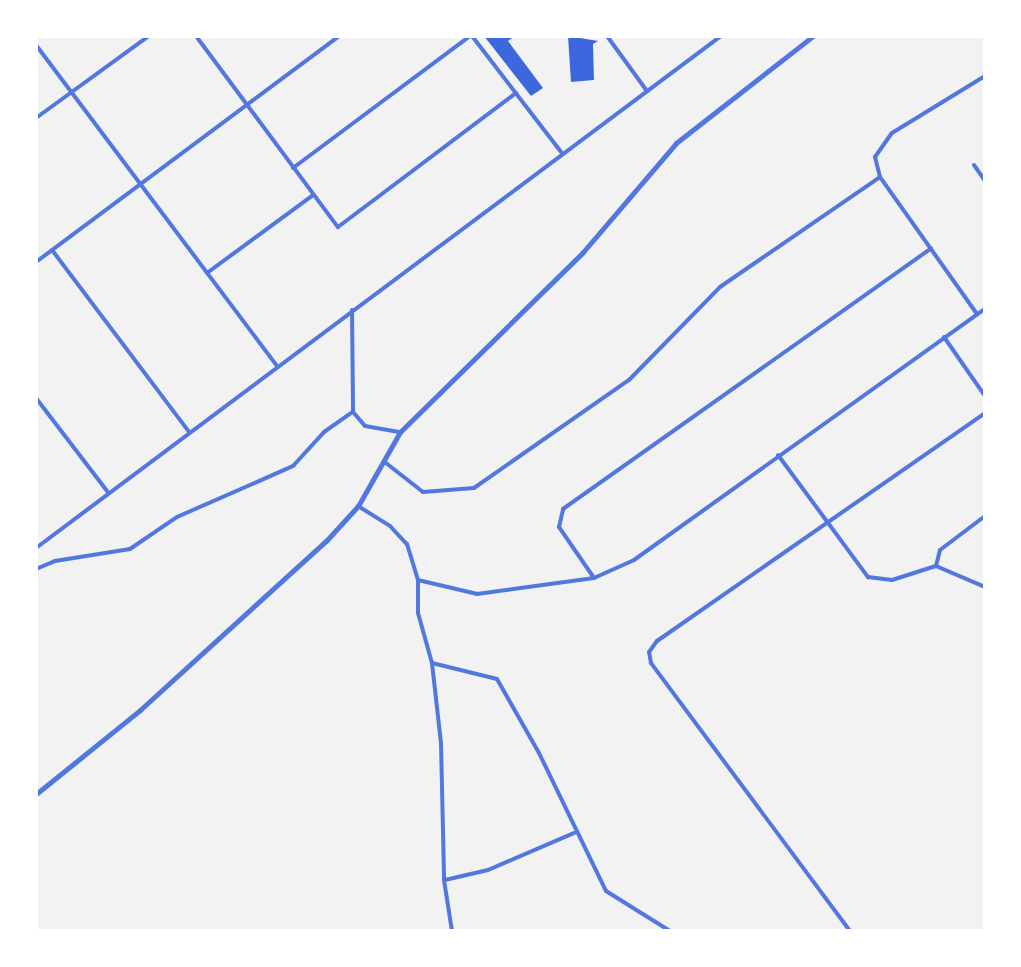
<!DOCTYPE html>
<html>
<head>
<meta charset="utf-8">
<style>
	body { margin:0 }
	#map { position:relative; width:1021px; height:967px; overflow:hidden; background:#f2f2f2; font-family:Arial,sans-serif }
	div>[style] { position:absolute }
	.building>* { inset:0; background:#3d67dc }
	.minor>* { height:4px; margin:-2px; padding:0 2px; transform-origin:2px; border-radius:2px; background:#5277de }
	.tertiary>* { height:5px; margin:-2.5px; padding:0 2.5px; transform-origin:2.5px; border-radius:2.5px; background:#5277de }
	span { translate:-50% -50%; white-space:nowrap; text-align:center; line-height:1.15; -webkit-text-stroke:8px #fff; paint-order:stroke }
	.frame { position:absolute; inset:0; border:38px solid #fff; pointer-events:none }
</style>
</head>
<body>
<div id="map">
	<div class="building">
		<i style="clip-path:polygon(484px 36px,515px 36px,508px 41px,543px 88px,531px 96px)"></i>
		<i style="clip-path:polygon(568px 36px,598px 41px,593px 44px,594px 80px,571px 82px)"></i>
	</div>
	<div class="minor">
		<i style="left:196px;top:36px;width:238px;rotate:53.4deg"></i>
		<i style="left:338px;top:227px;width:223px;rotate:-37deg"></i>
		<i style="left:472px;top:36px;width:146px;rotate:52.5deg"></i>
		<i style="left:607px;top:36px;width:68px;rotate:54deg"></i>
		<i style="left:36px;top:45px;width:400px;rotate:53.1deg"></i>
		<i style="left:36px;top:118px;width:140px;rotate:-36deg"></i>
		<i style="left:974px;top:165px;width:19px;rotate:55deg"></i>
		<i style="left:293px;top:168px;width:221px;rotate:-36.7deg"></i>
		<i style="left:52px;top:250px;width:228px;rotate:53deg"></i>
		<i style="left:36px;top:262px;width:378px;rotate:-36.7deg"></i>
		<i style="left:207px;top:273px;width:132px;rotate:-36.3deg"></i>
		<i style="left:352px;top:310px;width:102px;rotate:89.4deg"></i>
		<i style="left:353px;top:412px;width:18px;rotate:49deg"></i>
		<i style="left:365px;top:426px;width:36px;rotate:10deg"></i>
		<i style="left:977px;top:314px;width:168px;rotate:-125.3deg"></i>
		<i style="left:880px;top:177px;width:21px;rotate:-104deg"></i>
		<i style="left:875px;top:157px;width:29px;rotate:-55deg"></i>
		<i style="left:892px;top:133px;width:109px;rotate:-31.5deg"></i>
		<i style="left:944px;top:337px;width:72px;rotate:55.2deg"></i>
		<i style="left:36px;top:398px;width:117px;rotate:52.6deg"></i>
		<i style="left:778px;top:455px;width:152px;rotate:53.6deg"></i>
		<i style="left:868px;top:577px;width:24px;rotate:7deg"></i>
		<i style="left:892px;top:580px;width:46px;rotate:-17.7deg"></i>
		<i style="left:386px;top:463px;width:47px;rotate:38.1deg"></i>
		<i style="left:423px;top:492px;width:51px;rotate:-4.5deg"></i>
		<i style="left:474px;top:488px;width:189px;rotate:-34.9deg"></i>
		<i style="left:629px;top:380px;width:130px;rotate:-45.6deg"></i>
		<i style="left:720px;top:287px;width:194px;rotate:-34.5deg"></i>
		<i style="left:358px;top:506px;width:38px;rotate:32deg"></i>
		<i style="left:390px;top:526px;width:25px;rotate:47deg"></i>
		<i style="left:407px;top:544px;width:38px;rotate:73deg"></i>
		<i style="left:418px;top:580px;width:33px;rotate:90deg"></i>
		<i style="left:418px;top:613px;width:52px;rotate:74.4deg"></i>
		<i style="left:432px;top:663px;width:81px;rotate:83.6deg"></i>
		<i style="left:441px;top:743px;width:137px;rotate:88.7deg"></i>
		<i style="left:444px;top:880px;width:52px;rotate:81.1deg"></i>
		<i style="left:985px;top:516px;width:56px;rotate:142.9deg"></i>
		<i style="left:940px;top:550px;width:16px;rotate:104deg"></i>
		<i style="left:936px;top:566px;width:53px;rotate:23.2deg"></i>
		<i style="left:36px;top:548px;width:855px;rotate:-36.78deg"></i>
		<i style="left:36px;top:569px;width:21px;rotate:-23deg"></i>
		<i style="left:55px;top:561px;width:76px;rotate:-9.1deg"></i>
		<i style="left:130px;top:549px;width:57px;rotate:-34.2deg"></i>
		<i style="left:177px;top:517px;width:127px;rotate:-23.7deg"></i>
		<i style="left:293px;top:466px;width:46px;rotate:-47.6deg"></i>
		<i style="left:324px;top:432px;width:35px;rotate:-35deg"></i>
		<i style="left:594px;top:578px;width:62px;rotate:-124.5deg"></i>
		<i style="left:559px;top:527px;width:18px;rotate:-77deg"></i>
		<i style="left:563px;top:509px;width:451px;rotate:-35.3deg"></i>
		<i style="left:418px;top:580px;width:61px;rotate:13.3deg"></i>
		<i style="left:477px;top:594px;width:118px;rotate:-7.8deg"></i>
		<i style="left:594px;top:578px;width:44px;rotate:-24.2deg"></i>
		<i style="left:634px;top:560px;width:432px;rotate:-35.6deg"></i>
		<i style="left:432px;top:663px;width:67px;rotate:13.8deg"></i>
		<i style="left:497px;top:679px;width:85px;rotate:60.4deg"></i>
		<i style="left:539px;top:753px;width:153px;rotate:64.1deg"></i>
		<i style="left:606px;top:891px;width:75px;rotate:32deg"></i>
		<i style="left:445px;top:880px;width:44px;rotate:-13.1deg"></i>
		<i style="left:488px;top:870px;width:94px;rotate:-23.3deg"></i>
		<i style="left:850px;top:931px;width:334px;rotate:-126.6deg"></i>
		<i style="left:651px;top:663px;width:11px;rotate:-100deg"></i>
		<i style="left:649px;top:652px;width:14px;rotate:-54deg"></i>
		<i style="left:657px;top:641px;width:399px;rotate:-34.8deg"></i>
	</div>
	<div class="tertiary">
		<i style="left:36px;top:794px;width:134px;rotate:-38.9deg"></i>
		<i style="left:140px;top:710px;width:251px;rotate:-42.3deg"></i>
		<i style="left:326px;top:541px;width:47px;rotate:-47.6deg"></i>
		<i style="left:358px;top:506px;width:85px;rotate:-60.4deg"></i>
		<i style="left:400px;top:432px;width:257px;rotate:-44.5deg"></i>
		<i style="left:583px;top:252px;width:143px;rotate:-49.5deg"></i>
		<i style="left:676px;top:143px;width:174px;rotate:-38deg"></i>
	</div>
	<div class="frame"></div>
</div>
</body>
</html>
